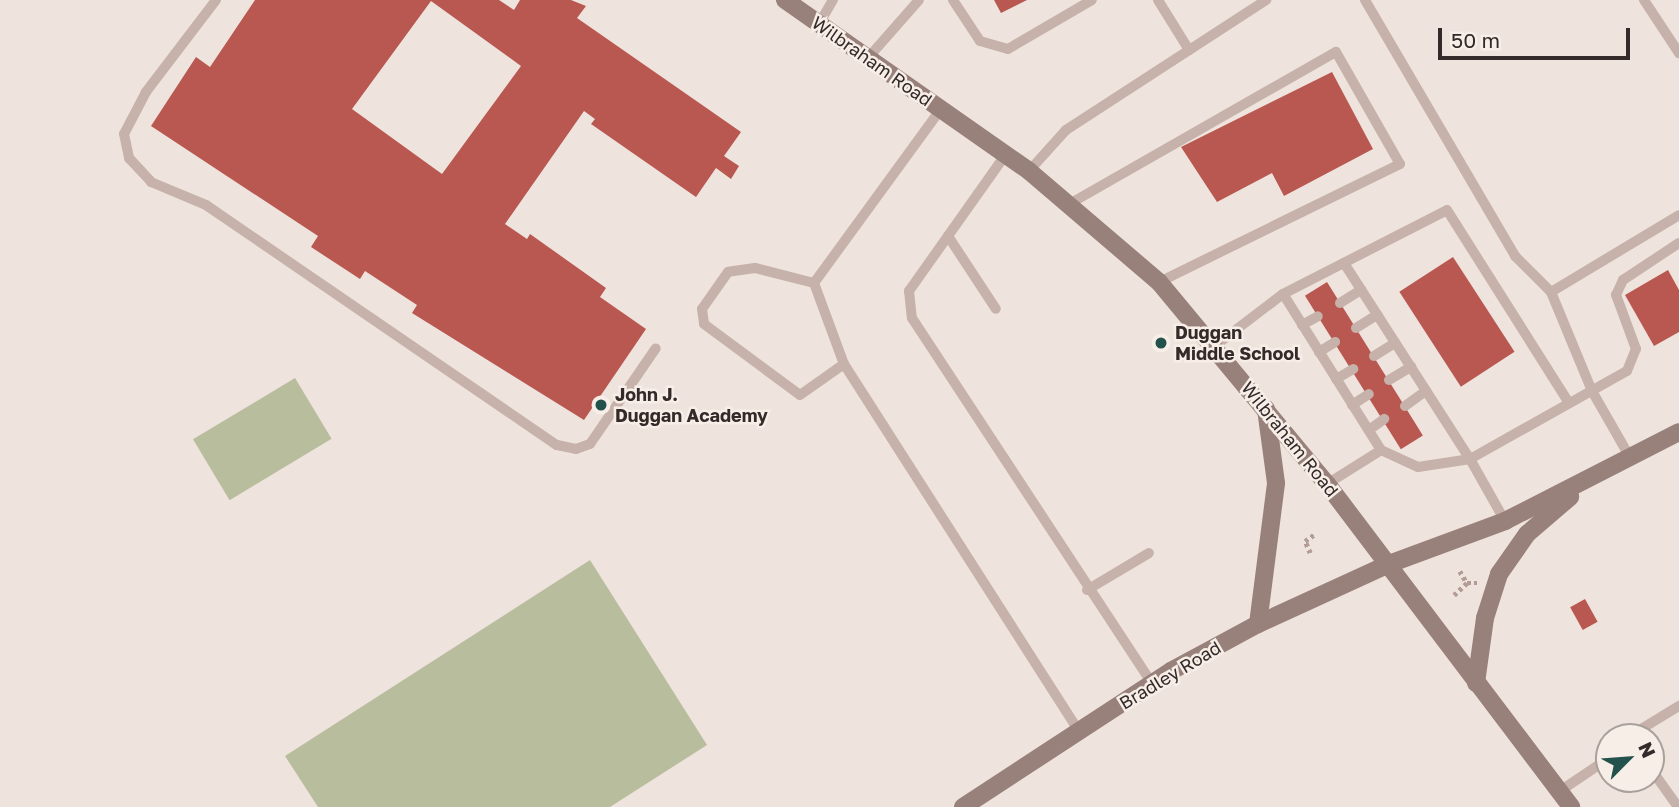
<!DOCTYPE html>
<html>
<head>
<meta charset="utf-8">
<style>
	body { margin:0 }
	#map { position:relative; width:1679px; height:807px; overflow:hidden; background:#efe3dd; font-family:"Golos Text",sans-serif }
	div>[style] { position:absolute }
	.green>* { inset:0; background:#b8bd9e; transform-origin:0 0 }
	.building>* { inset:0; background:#b95851; transform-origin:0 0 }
	.path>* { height:4.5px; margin-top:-2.25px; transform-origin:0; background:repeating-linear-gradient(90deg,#b29c94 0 3.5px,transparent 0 7px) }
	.lane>* { height:10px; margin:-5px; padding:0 5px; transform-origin:5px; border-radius:5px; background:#c6b2aa }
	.secondary>* { height:18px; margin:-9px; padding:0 9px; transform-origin:9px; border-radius:9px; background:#99817b }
	.dots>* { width:19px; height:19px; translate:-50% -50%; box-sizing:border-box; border:4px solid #f7eee8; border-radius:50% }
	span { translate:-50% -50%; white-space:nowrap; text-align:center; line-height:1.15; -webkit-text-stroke:5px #f7eee8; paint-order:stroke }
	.street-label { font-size:18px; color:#342a29 }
	.poi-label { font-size:18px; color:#342a29; font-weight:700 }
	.left { translate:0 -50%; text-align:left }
	.north { position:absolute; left:1595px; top:723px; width:70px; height:70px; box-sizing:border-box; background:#f7eee8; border:2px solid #a9a09c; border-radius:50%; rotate:65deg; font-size:19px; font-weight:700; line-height:28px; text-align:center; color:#342a29 }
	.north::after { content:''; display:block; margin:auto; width:24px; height:32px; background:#23514c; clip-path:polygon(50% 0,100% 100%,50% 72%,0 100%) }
	.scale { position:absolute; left:1438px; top:28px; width:192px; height:32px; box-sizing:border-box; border:4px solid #342a29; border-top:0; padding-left:9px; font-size:21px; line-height:24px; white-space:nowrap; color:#342a29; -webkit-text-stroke:5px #f7eee8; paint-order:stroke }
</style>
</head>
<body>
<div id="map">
	<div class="green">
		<i style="left:295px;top:378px;width:71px;height:119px;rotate:59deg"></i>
		<i style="clip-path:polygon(590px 560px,707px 745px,610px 807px,318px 807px,285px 756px)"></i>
	</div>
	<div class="building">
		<i style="clip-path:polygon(evenodd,255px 0,499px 0,514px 10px,520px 0,571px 0,586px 6px,577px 18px,741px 132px,724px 156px,739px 166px,731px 179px,716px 168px,696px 197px,591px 124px,595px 119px,584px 111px,505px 224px,527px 239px,530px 234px,606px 288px,600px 297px,646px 329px,584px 420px,412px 313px,417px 305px,365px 271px,360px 279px,311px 247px,318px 236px,151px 126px,196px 57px,210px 67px,255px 0,431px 1px,521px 66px,442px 174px,352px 109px,431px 1px)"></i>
		<i style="clip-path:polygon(994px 0,1027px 0,1001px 13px)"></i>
		<i style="clip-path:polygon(1332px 72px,1373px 149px,1284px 196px,1272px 173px,1217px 202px,1181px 147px)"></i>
		<i style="left:1453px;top:257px;width:113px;height:64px;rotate:57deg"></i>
		<i style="clip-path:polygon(1668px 270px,1679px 290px,1679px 332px,1654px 346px,1625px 295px)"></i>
		<i style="left:1327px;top:282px;width:181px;height:26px;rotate:58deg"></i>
		<i style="left:1585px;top:599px;width:26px;height:17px;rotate:61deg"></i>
	</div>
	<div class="path">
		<i style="left:1310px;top:553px;width:13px;rotate:-113deg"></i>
		<i style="left:1305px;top:541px;width:12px;rotate:-35deg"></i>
		<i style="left:1460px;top:571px;width:14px;rotate:60deg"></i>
		<i style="left:1467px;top:583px;width:10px"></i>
		<i style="left:1454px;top:595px;width:18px;rotate:-43deg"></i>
	</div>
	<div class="lane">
		<i style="left:216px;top:0;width:116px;rotate:127.3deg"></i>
		<i style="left:146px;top:92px;width:47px;rotate:117.6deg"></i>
		<i style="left:124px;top:134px;width:25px;rotate:78deg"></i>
		<i style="left:129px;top:158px;width:33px;rotate:47deg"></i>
		<i style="left:151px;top:182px;width:60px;rotate:22.7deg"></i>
		<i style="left:206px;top:205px;width:425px;rotate:34.4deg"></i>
		<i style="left:557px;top:445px;width:19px;rotate:12deg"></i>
		<i style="left:576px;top:449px;width:15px;rotate:-20deg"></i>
		<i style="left:590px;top:444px;width:116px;rotate:-55.5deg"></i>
		<i style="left:953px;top:0;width:49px;rotate:56.6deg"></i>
		<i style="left:980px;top:41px;width:29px;rotate:16deg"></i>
		<i style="left:1008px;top:49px;width:97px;rotate:-30.3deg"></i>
		<i style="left:1158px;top:0;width:59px;rotate:58.2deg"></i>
		<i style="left:1365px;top:0;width:297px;rotate:59.6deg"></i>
		<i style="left:1515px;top:256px;width:51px;rotate:45deg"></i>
		<i style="left:1551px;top:292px;width:107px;rotate:67.5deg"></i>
		<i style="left:1592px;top:391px;width:78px;rotate:60.2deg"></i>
		<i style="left:1644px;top:0;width:64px;rotate:56.6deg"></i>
		<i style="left:819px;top:24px;width:28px;rotate:-60deg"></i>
		<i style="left:868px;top:58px;width:77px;rotate:-48.7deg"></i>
		<i style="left:1006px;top:154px;width:168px;rotate:125.3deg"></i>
		<i style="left:909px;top:291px;width:27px;rotate:84deg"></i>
		<i style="left:912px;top:318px;width:437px;rotate:56.7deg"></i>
		<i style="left:1029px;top:171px;width:55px;rotate:-47.9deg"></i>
		<i style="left:1066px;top:130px;width:239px;rotate:-33deg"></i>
		<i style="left:1071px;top:203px;width:305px;rotate:-29.7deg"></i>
		<i style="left:1336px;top:52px;width:129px;rotate:60.3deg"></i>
		<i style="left:1400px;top:164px;width:268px;rotate:153.9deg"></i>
		<i style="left:948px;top:236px;width:87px;rotate:56.7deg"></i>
		<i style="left:1344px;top:263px;width:233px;rotate:57.3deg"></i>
		<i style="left:1470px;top:459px;width:180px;rotate:-29.3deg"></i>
		<i style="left:1627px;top:371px;width:24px;rotate:-68deg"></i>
		<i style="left:1636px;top:349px;width:58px;rotate:-110.3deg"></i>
		<i style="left:1616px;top:295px;width:17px;rotate:-65deg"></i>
		<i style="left:1623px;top:280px;width:67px;rotate:-33.5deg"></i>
		<i style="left:814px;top:283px;width:86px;rotate:69.7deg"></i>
		<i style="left:844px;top:364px;width:436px;rotate:57.4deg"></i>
		<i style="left:814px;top:283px;width:61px;rotate:-165.7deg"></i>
		<i style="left:755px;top:268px;width:27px;rotate:172deg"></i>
		<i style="left:728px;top:272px;width:45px;rotate:125.1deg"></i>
		<i style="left:702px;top:309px;width:15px;rotate:82deg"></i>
		<i style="left:704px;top:324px;width:119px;rotate:36.5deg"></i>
		<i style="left:800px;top:395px;width:54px;rotate:-35.2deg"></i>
		<i style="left:814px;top:283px;width:215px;rotate:-53.9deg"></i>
		<i style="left:1551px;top:292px;width:149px;rotate:-31deg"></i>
		<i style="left:1340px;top:303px;width:25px;rotate:-32deg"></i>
		<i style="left:1302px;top:325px;width:18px;rotate:-29deg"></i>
		<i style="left:1356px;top:328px;width:25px;rotate:-32deg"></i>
		<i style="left:1216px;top:345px;width:84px;rotate:-37.3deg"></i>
		<i style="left:1319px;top:352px;width:19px;rotate:-32deg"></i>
		<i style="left:1374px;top:356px;width:25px;rotate:-32deg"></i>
		<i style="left:1336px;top:379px;width:20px;rotate:-30deg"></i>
		<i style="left:1389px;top:380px;width:26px;rotate:-31deg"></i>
		<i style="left:1352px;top:405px;width:20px;rotate:-33deg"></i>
		<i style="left:1405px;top:406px;width:26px;rotate:-36deg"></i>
		<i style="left:1369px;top:430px;width:19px;rotate:-36deg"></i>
		<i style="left:1381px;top:450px;width:184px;rotate:-122.1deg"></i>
		<i style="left:1283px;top:294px;width:184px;rotate:-27.1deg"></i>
		<i style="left:1447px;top:210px;width:228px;rotate:57.7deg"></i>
		<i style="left:1327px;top:484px;width:64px;rotate:-32.2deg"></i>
		<i style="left:1381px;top:450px;width:41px;rotate:24.7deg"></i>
		<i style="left:1418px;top:467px;width:53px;rotate:-8.7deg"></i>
		<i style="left:1470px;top:459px;width:71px;rotate:60.6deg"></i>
		<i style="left:1087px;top:590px;width:72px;rotate:-30.8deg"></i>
		<i style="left:1628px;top:737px;width:60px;rotate:-31.3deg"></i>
		<i style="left:1651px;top:769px;width:47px;rotate:54.6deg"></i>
		<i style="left:1560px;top:791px;width:59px;rotate:-34deg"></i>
	</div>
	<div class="secondary">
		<i style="left:785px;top:0;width:298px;rotate:35deg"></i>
		<i style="left:1029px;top:171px;width:171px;rotate:40.5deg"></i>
		<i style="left:1159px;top:282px;width:263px;rotate:50.3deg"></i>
		<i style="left:1327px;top:484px;width:405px;rotate:52.9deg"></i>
		<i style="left:1258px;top:624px;width:142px;rotate:-82.7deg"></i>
		<i style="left:1276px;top:483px;width:75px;rotate:-97.7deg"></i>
		<i style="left:1476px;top:683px;width:66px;rotate:-82.1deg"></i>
		<i style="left:1485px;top:618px;width:46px;rotate:-72.3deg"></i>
		<i style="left:1499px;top:574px;width:49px;rotate:-55deg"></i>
		<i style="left:1527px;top:534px;width:57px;rotate:-40.7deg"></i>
		<i style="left:963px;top:807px;width:249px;rotate:-33.2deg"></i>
		<i style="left:1171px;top:671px;width:99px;rotate:-28.4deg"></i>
		<i style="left:1258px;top:624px;width:144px;rotate:-24.6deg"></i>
		<i style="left:1389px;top:564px;width:124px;rotate:-20.3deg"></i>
		<i style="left:1505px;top:521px;width:195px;rotate:-27.1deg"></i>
	</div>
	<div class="dots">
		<i style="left:1161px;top:343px;background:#23514c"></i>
		<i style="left:601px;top:405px;background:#23514c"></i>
	</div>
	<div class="street-label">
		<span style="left:872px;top:61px;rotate:35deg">Wilbraham Road</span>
		<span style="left:1290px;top:439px;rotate:51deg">Wilbraham Road</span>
		<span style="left:1170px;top:675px;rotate:-31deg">Bradley Road</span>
	</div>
	<div class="poi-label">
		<span class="left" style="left:1175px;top:343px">Duggan<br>Middle School</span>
		<span class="left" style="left:615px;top:405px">John J.<br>Duggan Academy</span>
	</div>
	<div class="north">N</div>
	<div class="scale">50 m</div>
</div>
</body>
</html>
